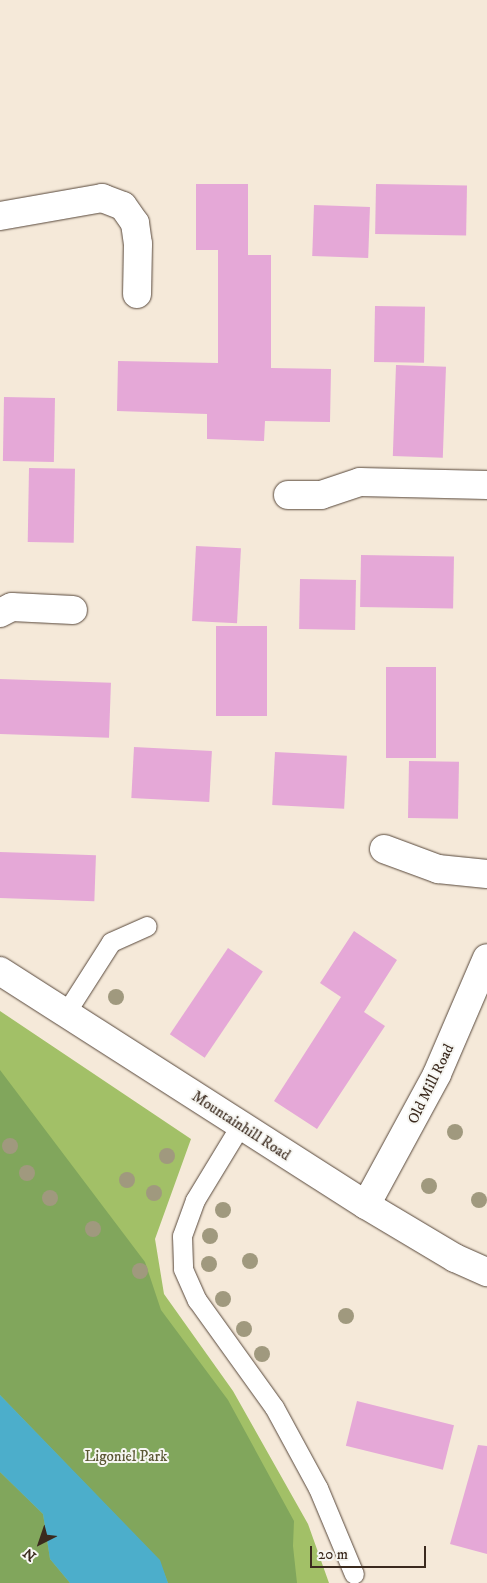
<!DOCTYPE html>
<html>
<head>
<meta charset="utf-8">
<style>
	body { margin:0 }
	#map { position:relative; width:487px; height:1583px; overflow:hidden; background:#f5e9d9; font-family:"IM FELL DW Pica",serif }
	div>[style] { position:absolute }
	.green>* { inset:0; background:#a2c067 }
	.forest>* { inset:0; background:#81a65c }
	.water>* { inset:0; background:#4caecb }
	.building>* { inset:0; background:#e5a8d7; transform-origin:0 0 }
	.roads { filter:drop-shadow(0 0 1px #57473a) drop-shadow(0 0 1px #57473a) }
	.service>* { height:19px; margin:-9.5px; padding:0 9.5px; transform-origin:9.5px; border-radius:9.5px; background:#fff }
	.minor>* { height:28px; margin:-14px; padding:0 14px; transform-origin:14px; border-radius:14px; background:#fff }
	.trees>* { width:16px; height:16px; margin:-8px; border-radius:50%; background:#a0997e }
	span { translate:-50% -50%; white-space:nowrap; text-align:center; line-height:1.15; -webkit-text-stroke:4px #f6f6f2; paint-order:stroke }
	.street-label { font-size:15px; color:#3b2a1e }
	.park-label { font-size:15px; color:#5a5734 }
	.north { position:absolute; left:15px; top:1518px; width:50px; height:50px; -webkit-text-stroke:4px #f6f6f2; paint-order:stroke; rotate:221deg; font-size:14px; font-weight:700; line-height:20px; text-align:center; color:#3b2a1e }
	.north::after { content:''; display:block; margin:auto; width:18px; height:22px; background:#3b2a1e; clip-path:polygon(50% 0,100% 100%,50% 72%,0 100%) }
	.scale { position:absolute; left:310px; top:1546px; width:116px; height:22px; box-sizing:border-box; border:2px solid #3b2a1e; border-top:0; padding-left:6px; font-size:15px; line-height:18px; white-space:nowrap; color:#3b2a1e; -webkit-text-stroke:4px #f6f6f2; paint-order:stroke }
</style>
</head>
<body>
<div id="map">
	<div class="green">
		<i style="clip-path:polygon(0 1011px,191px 1139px,155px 1239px,164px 1294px,233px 1391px,308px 1524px,329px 1583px,0 1583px)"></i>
	</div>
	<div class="forest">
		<i style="clip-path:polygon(0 1070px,145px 1262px,161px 1310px,228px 1400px,294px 1521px,293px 1546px,297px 1583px,168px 1583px,159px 1560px,0 1395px)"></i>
		<i style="clip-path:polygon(0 1472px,43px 1514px,50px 1559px,70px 1583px,0 1583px)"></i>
	</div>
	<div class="water">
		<i style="clip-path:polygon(0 1395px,160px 1560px,168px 1583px,70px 1583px,50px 1559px,43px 1514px,0 1472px)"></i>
	</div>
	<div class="building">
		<i style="clip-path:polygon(196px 184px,248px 184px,248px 255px,271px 255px,271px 368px,331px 369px,330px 422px,265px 421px,264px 441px,207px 439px,207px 414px,117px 411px,118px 361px,218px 363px,218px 250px,196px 250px)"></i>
		<i style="left:376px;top:184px;width:91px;height:50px;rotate:1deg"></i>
		<i style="left:314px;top:205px;width:56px;height:51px;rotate:2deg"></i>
		<i style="left:375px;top:306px;width:50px;height:56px;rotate:1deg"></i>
		<i style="left:396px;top:365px;width:50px;height:91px;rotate:2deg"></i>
		<i style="left:4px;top:397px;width:51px;height:64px;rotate:1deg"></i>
		<i style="left:29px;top:468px;width:46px;height:74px;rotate:1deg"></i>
		<i style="left:196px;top:546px;width:45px;height:75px;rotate:3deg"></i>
		<i style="left:361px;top:555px;width:93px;height:52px;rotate:1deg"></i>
		<i style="left:300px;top:579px;width:56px;height:50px;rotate:1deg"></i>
		<i style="left:216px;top:626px;width:51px;height:90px"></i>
		<i style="left:386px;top:667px;width:50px;height:91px"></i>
		<i style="left:0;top:679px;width:111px;height:55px;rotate:2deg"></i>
		<i style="left:134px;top:747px;width:78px;height:51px;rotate:3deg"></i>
		<i style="left:275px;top:752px;width:72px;height:53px;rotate:3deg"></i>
		<i style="left:409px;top:761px;width:50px;height:57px;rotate:1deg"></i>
		<i style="left:0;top:852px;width:96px;height:46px;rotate:2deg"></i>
		<i style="clip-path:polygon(354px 931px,397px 960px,364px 1012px,385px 1026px,317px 1129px,274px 1101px,341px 997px,320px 983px)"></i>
		<i style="left:228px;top:948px;width:42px;height:104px;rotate:34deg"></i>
		<i style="left:357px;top:1401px;width:100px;height:46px;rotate:14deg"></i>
		<i style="clip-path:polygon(478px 1445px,487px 1446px,487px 1554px,450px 1544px)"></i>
	</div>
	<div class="roads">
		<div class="service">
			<i style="left:65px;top:1014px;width:85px;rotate:-57.4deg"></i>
			<i style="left:111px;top:942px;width:39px;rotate:-24deg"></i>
			<i style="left:240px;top:1126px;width:87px;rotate:121.3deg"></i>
			<i style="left:195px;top:1200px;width:38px;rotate:110deg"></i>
			<i style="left:182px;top:1236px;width:33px;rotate:88deg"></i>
			<i style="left:183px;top:1269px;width:34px;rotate:66deg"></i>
			<i style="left:197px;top:1300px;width:132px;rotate:54.3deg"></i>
			<i style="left:274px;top:1407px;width:92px;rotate:61.5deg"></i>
			<i style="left:318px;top:1488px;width:93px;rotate:67.3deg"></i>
		</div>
		<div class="minor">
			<i style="left:0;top:216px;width:104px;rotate:-10deg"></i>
			<i style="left:102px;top:198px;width:22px;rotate:21deg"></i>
			<i style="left:123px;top:206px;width:21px;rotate:55deg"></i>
			<i style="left:135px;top:223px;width:21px;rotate:82deg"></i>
			<i style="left:138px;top:244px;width:50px;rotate:91.1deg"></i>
			<i style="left:288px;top:495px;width:33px"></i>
			<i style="left:321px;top:495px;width:41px;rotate:-18.4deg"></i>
			<i style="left:360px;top:482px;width:127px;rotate:1.4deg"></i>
			<i style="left:0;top:613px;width:13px;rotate:-27deg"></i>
			<i style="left:12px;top:607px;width:61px;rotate:2.8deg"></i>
			<i style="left:384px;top:849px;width:58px;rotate:20.3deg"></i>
			<i style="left:438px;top:869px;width:49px;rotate:5.8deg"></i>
			<i style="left:0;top:971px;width:434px;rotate:32.6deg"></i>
			<i style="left:366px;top:1205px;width:104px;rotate:30.8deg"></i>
			<i style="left:455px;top:1258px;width:35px;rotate:24deg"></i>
			<i style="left:366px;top:1205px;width:149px;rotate:-61.5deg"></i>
			<i style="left:437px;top:1074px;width:126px;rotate:-66.7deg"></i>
		</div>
	</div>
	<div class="trees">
		<i style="left:116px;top:997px"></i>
		<i style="left:455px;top:1132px"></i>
		<i style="left:10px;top:1146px"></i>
		<i style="left:167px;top:1156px"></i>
		<i style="left:27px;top:1173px"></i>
		<i style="left:127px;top:1180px"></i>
		<i style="left:429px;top:1186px"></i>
		<i style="left:154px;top:1193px"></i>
		<i style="left:50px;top:1198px"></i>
		<i style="left:479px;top:1200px"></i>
		<i style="left:223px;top:1210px"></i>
		<i style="left:93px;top:1229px"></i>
		<i style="left:210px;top:1236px"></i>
		<i style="left:250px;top:1261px"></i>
		<i style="left:209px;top:1264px"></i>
		<i style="left:140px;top:1271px"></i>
		<i style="left:223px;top:1299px"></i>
		<i style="left:346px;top:1316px"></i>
		<i style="left:244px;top:1329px"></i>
		<i style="left:262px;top:1354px"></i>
	</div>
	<div class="street-label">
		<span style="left:431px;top:1084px;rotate:-64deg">Old Mill Road</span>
		<span style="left:241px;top:1126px;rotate:33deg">Mountainhill Road</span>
	</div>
	<div class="park-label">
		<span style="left:126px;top:1457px">Ligoniel Park</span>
	</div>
	<div class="north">N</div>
	<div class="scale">20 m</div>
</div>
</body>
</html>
